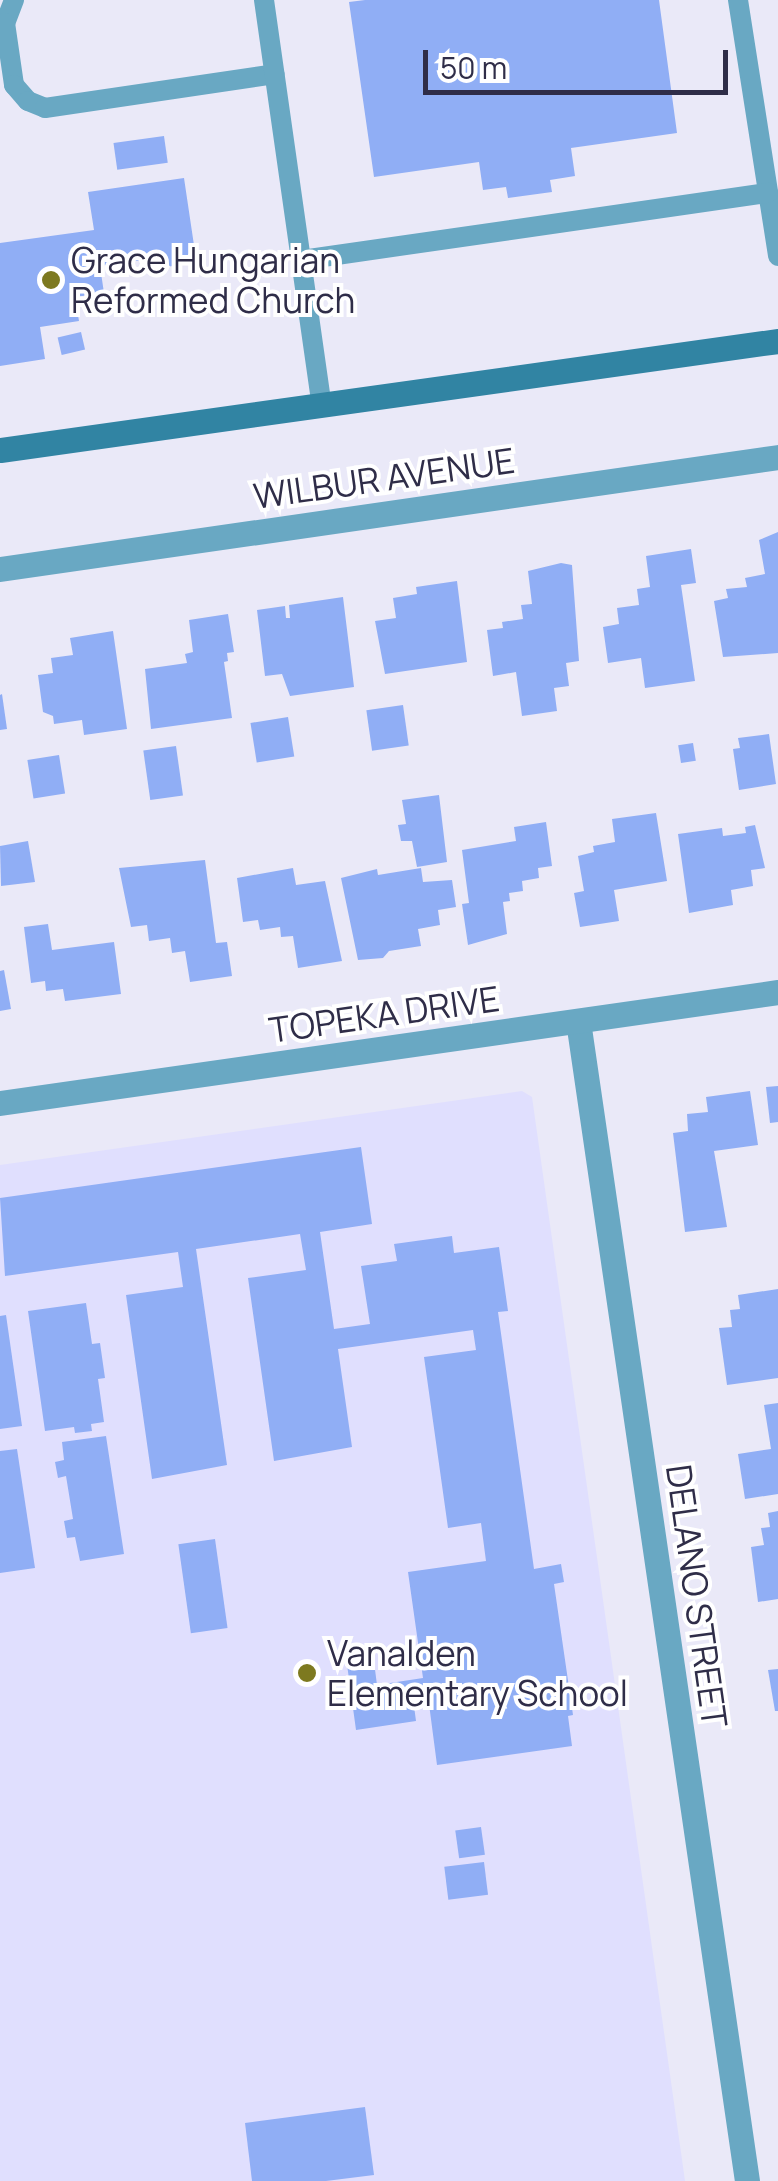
<!DOCTYPE html>
<html>
<head>
<meta charset="utf-8">
<style>
	body { margin:0 }
	#map { position:relative; width:778px; height:2181px; overflow:hidden; background:#eae9f8; font-family:Manrope,sans-serif }
	div>[style] { position:absolute }
	.built>* { inset:0; background:#e0dffe }
	.building>* { inset:0; background:#90aef5; transform-origin:0 0 }
	.lane>* { height:20px; margin:-10px; padding:0 10px; transform-origin:10px; border-radius:10px; background:#69a8c3 }
	.street>* { height:25px; margin:-12.5px; padding:0 12.5px; transform-origin:12.5px; border-radius:12.5px; background:#69a8c3 }
	.secondary>* { height:25px; margin:-12.5px; padding:0 12.5px; transform-origin:12.5px; border-radius:12.5px; background:#3184a3 }
	.dots>* { width:28px; height:28px; translate:-50% -50%; box-sizing:border-box; border:5px solid #fff; border-radius:50% }
	span { translate:-50% -50%; white-space:nowrap; text-align:center; line-height:1.15; -webkit-text-stroke:8px #fff; paint-order:stroke }
	.poi-label { font-size:35px; color:#2f2d48 }
	.left { translate:0 -50%; text-align:left }
	.street-label { font-size:35px; color:#2f2d48 }
	.scale { position:absolute; left:423px; top:50px; width:305px; height:45px; box-sizing:border-box; border:5px solid #2f2d48; border-top:0; padding-left:12px; font-size:30px; line-height:35px; white-space:nowrap; color:#2f2d48; -webkit-text-stroke:8px #fff; paint-order:stroke }
</style>
</head>
<body>
<div id="map">
	<div class="built">
		<i style="clip-path:polygon(522px 1091px,532px 1097px,685px 2181px,0 2181px,0 1165px)"></i>
	</div>
	<div class="building">
		<i style="clip-path:polygon(365px 0,659px 0,677px 133px,571px 148px,575px 176px,550px 180px,552px 192px,508px 198px,506px 187px,483px 190px,479px 162px,374px 177px,349px 2px)"></i>
		<i style="left:164px;top:136px;width:27px;height:51px;rotate:82deg"></i>
		<i style="clip-path:polygon(184px 178px,195px 252px,188px 254px,189px 264px,165px 267px,164px 257px,100px 266px,104px 293px,75px 297px,79px 321px,40px 327px,45px 359px,0 366px,0 243px,94px 230px,88px 192px)"></i>
		<i style="left:81px;top:332px;width:18px;height:24px;rotate:77deg"></i>
		<i style="clip-path:polygon(778px 532px,778px 653px,723px 657px,714px 601px,728px 598px,726px 589px,747px 587px,745px 578px,765px 574px,759px 540px)"></i>
		<i style="clip-path:polygon(691px 549px,696px 583px,681px 585px,695px 681px,645px 688px,641px 658px,608px 663px,603px 627px,619px 624px,617px 608px,639px 605px,637px 589px,650px 587px,646px 556px)"></i>
		<i style="clip-path:polygon(561px 563px,572px 565px,579px 661px,566px 663px,569px 686px,554px 688px,557px 711px,522px 716px,516px 672px,493px 676px,487px 630px,503px 628px,502px 622px,523px 619px,521px 605px,532px 604px,528px 571px)"></i>
		<i style="clip-path:polygon(457px 581px,467px 662px,385px 674px,375px 621px,396px 618px,393px 598px,417px 594px,416px 587px)"></i>
		<i style="clip-path:polygon(343px 597px,354px 687px,290px 696px,282px 674px,265px 676px,257px 610px,285px 606px,286px 618px,290px 618px,289px 605px)"></i>
		<i style="clip-path:polygon(228px 614px,234px 652px,227px 653px,228px 661px,224px 662px,232px 718px,151px 729px,145px 669px,187px 663px,185px 654px,193px 652px,189px 620px)"></i>
		<i style="clip-path:polygon(113px 631px,127px 729px,84px 735px,82px 720px,54px 724px,53px 716px,43px 712px,38px 675px,53px 673px,51px 658px,73px 655px,70px 638px)"></i>
		<i style="clip-path:polygon(2px 694px,7px 729px,0 730px,0 695px)"></i>
		<i style="left:403px;top:705px;width:41px;height:37px;rotate:82deg"></i>
		<i style="left:288px;top:717px;width:40px;height:38px;rotate:81deg"></i>
		<i style="clip-path:polygon(769px 734px,776px 784px,739px 790px,733px 749px,740px 748px,738px 738px)"></i>
		<i style="left:693px;top:743px;width:18px;height:15px;rotate:81deg"></i>
		<i style="left:176px;top:746px;width:50px;height:33px;rotate:82deg"></i>
		<i style="left:59px;top:755px;width:39px;height:32px;rotate:81deg"></i>
		<i style="clip-path:polygon(439px 795px,447px 862px,417px 867px,412px 841px,401px 841px,398px 825px,406px 824px,402px 800px)"></i>
		<i style="clip-path:polygon(656px 813px,667px 881px,614px 890px,619px 921px,580px 927px,574px 893px,584px 891px,578px 856px,594px 852px,593px 846px,615px 842px,612px 819px)"></i>
		<i style="clip-path:polygon(546px 822px,552px 866px,538px 868px,539px 878px,522px 881px,523px 891px,509px 893px,510px 901px,503px 902px,507px 934px,468px 945px,462px 904px,469px 903px,462px 850px,516px 841px,514px 827px)"></i>
		<i style="clip-path:polygon(755px 825px,765px 868px,751px 870px,753px 886px,731px 890px,733px 905px,689px 913px,678px 834px,722px 828px,723px 836px,746px 833px,745px 827px)"></i>
		<i style="clip-path:polygon(28px 841px,35px 882px,1px 886px,0 846px)"></i>
		<i style="clip-path:polygon(205px 860px,216px 943px,227px 942px,232px 976px,190px 982px,185px 951px,172px 953px,170px 938px,149px 941px,147px 925px,131px 927px,119px 868px)"></i>
		<i style="clip-path:polygon(293px 868px,296px 885px,325px 881px,342px 961px,298px 968px,293px 936px,281px 937px,280px 927px,260px 930px,258px 920px,243px 922px,237px 878px)"></i>
		<i style="clip-path:polygon(421px 868px,423px 882px,452px 880px,456px 907px,438px 910px,440px 925px,418px 929px,421px 946px,389px 951px,383px 958px,358px 960px,341px 878px,377px 869px,378px 875px)"></i>
		<i style="clip-path:polygon(48px 924px,52px 950px,114px 942px,121px 994px,65px 1001px,63px 989px,46px 991px,45px 981px,31px 983px,24px 927px)"></i>
		<i style="clip-path:polygon(4px 970px,11px 1009px,0 1011px,0 971px)"></i>
		<i style="clip-path:polygon(778px 1086px,778px 1122px,770px 1123px,766px 1087px)"></i>
		<i style="clip-path:polygon(750px 1091px,758px 1145px,714px 1151px,727px 1227px,685px 1232px,673px 1133px,688px 1131px,687px 1114px,708px 1112px,706px 1097px)"></i>
		<i style="clip-path:polygon(361px 1147px,372px 1224px,320px 1232px,334px 1329px,370px 1324px,361px 1266px,397px 1261px,394px 1244px,452px 1236px,454px 1253px,499px 1247px,508px 1311px,498px 1312px,534px 1569px,561px 1564px,564px 1582px,554px 1584px,573px 1715px,568px 1716px,572px 1746px,437px 1765px,429px 1704px,414px 1706px,416px 1721px,356px 1730px,345px 1650px,372px 1646px,377px 1685px,423px 1678px,408px 1572px,486px 1561px,481px 1523px,448px 1528px,424px 1357px,476px 1350px,473px 1330px,338px 1349px,352px 1447px,274px 1461px,248px 1278px,306px 1270px,300px 1234px,196px 1249px,227px 1465px,152px 1479px,126px 1295px,183px 1287px,178px 1252px,5px 1276px,0 1198px)"></i>
		<i style="clip-path:polygon(778px 1289px,778px 1378px,727px 1385px,719px 1328px,732px 1327px,730px 1310px,740px 1309px,738px 1295px)"></i>
		<i style="clip-path:polygon(86px 1303px,92px 1344px,100px 1343px,105px 1378px,98px 1379px,104px 1422px,91px 1424px,92px 1431px,75px 1433px,74px 1427px,45px 1431px,28px 1311px)"></i>
		<i style="clip-path:polygon(6px 1315px,22px 1426px,0 1429px,0 1316px)"></i>
		<i style="clip-path:polygon(778px 1403px,778px 1494px,745px 1499px,738px 1454px,771px 1449px,764px 1405px)"></i>
		<i style="clip-path:polygon(106px 1436px,124px 1554px,80px 1561px,75px 1537px,67px 1538px,64px 1521px,73px 1519px,66px 1476px,58px 1478px,55px 1462px,64px 1460px,62px 1442px)"></i>
		<i style="clip-path:polygon(17px 1449px,35px 1568px,0 1573px,0 1451px)"></i>
		<i style="clip-path:polygon(778px 1511px,778px 1599px,758px 1602px,751px 1547px,764px 1545px,761px 1528px,770px 1527px,768px 1513px)"></i>
		<i style="left:215px;top:1539px;width:90px;height:37px;rotate:82deg"></i>
		<i style="clip-path:polygon(778px 1669px,778px 1711px,775px 1711px,768px 1670px)"></i>
		<i style="left:481px;top:1827px;width:28px;height:26px;rotate:82deg"></i>
		<i style="left:484px;top:1862px;width:33px;height:40px;rotate:83deg"></i>
		<i style="clip-path:polygon(365px 2107px,374px 2175px,326px 2181px,252px 2181px,245px 2123px)"></i>
	</div>
	<div class="lane">
		<i style="left:14px;top:0;width:25px;rotate:111deg"></i>
		<i style="left:5px;top:23px;width:63px;rotate:81.7deg"></i>
		<i style="left:14px;top:85px;width:21px;rotate:49deg"></i>
		<i style="left:28px;top:101px;width:18px;rotate:22deg"></i>
		<i style="left:45px;top:108px;width:232px;rotate:-8.4deg"></i>
		<i style="left:264px;top:0;width:409px;rotate:81.9deg"></i>
		<i style="left:738px;top:0;width:259px;rotate:81.1deg"></i>
		<i style="left:302px;top:260px;width:471px;rotate:-8.2deg"></i>
	</div>
	<div class="street">
		<i style="left:0;top:569px;width:786px;rotate:-8.19deg"></i>
		<i style="left:578px;top:1021px;width:1172px;rotate:81.71deg"></i>
		<i style="left:0;top:1103px;width:786px;rotate:-8.12deg"></i>
	</div>
	<div class="secondary">
		<i style="left:0;top:450px;width:786px;rotate:-7.98deg"></i>
	</div>
	<div class="dots">
		<i style="left:51px;top:280px;background:#7d791f"></i>
		<i style="left:307px;top:1673px;background:#7d791f"></i>
	</div>
	<div class="poi-label">
		<span class="left" style="left:71px;top:280px">Grace Hungarian<br>Reformed Church</span>
		<span class="left" style="left:327px;top:1673px">Vanalden<br>Elementary School</span>
	</div>
	<div class="street-label">
		<span style="left:384px;top:478px;rotate:-8deg">WILBUR AVENUE</span>
		<span style="left:384px;top:1014px;rotate:-8deg">TOPEKA DRIVE</span>
		<span style="left:697px;top:1596px;rotate:82deg">DELANO STREET</span>
	</div>
	<div class="scale">50 m</div>
</div>
</body>
</html>
